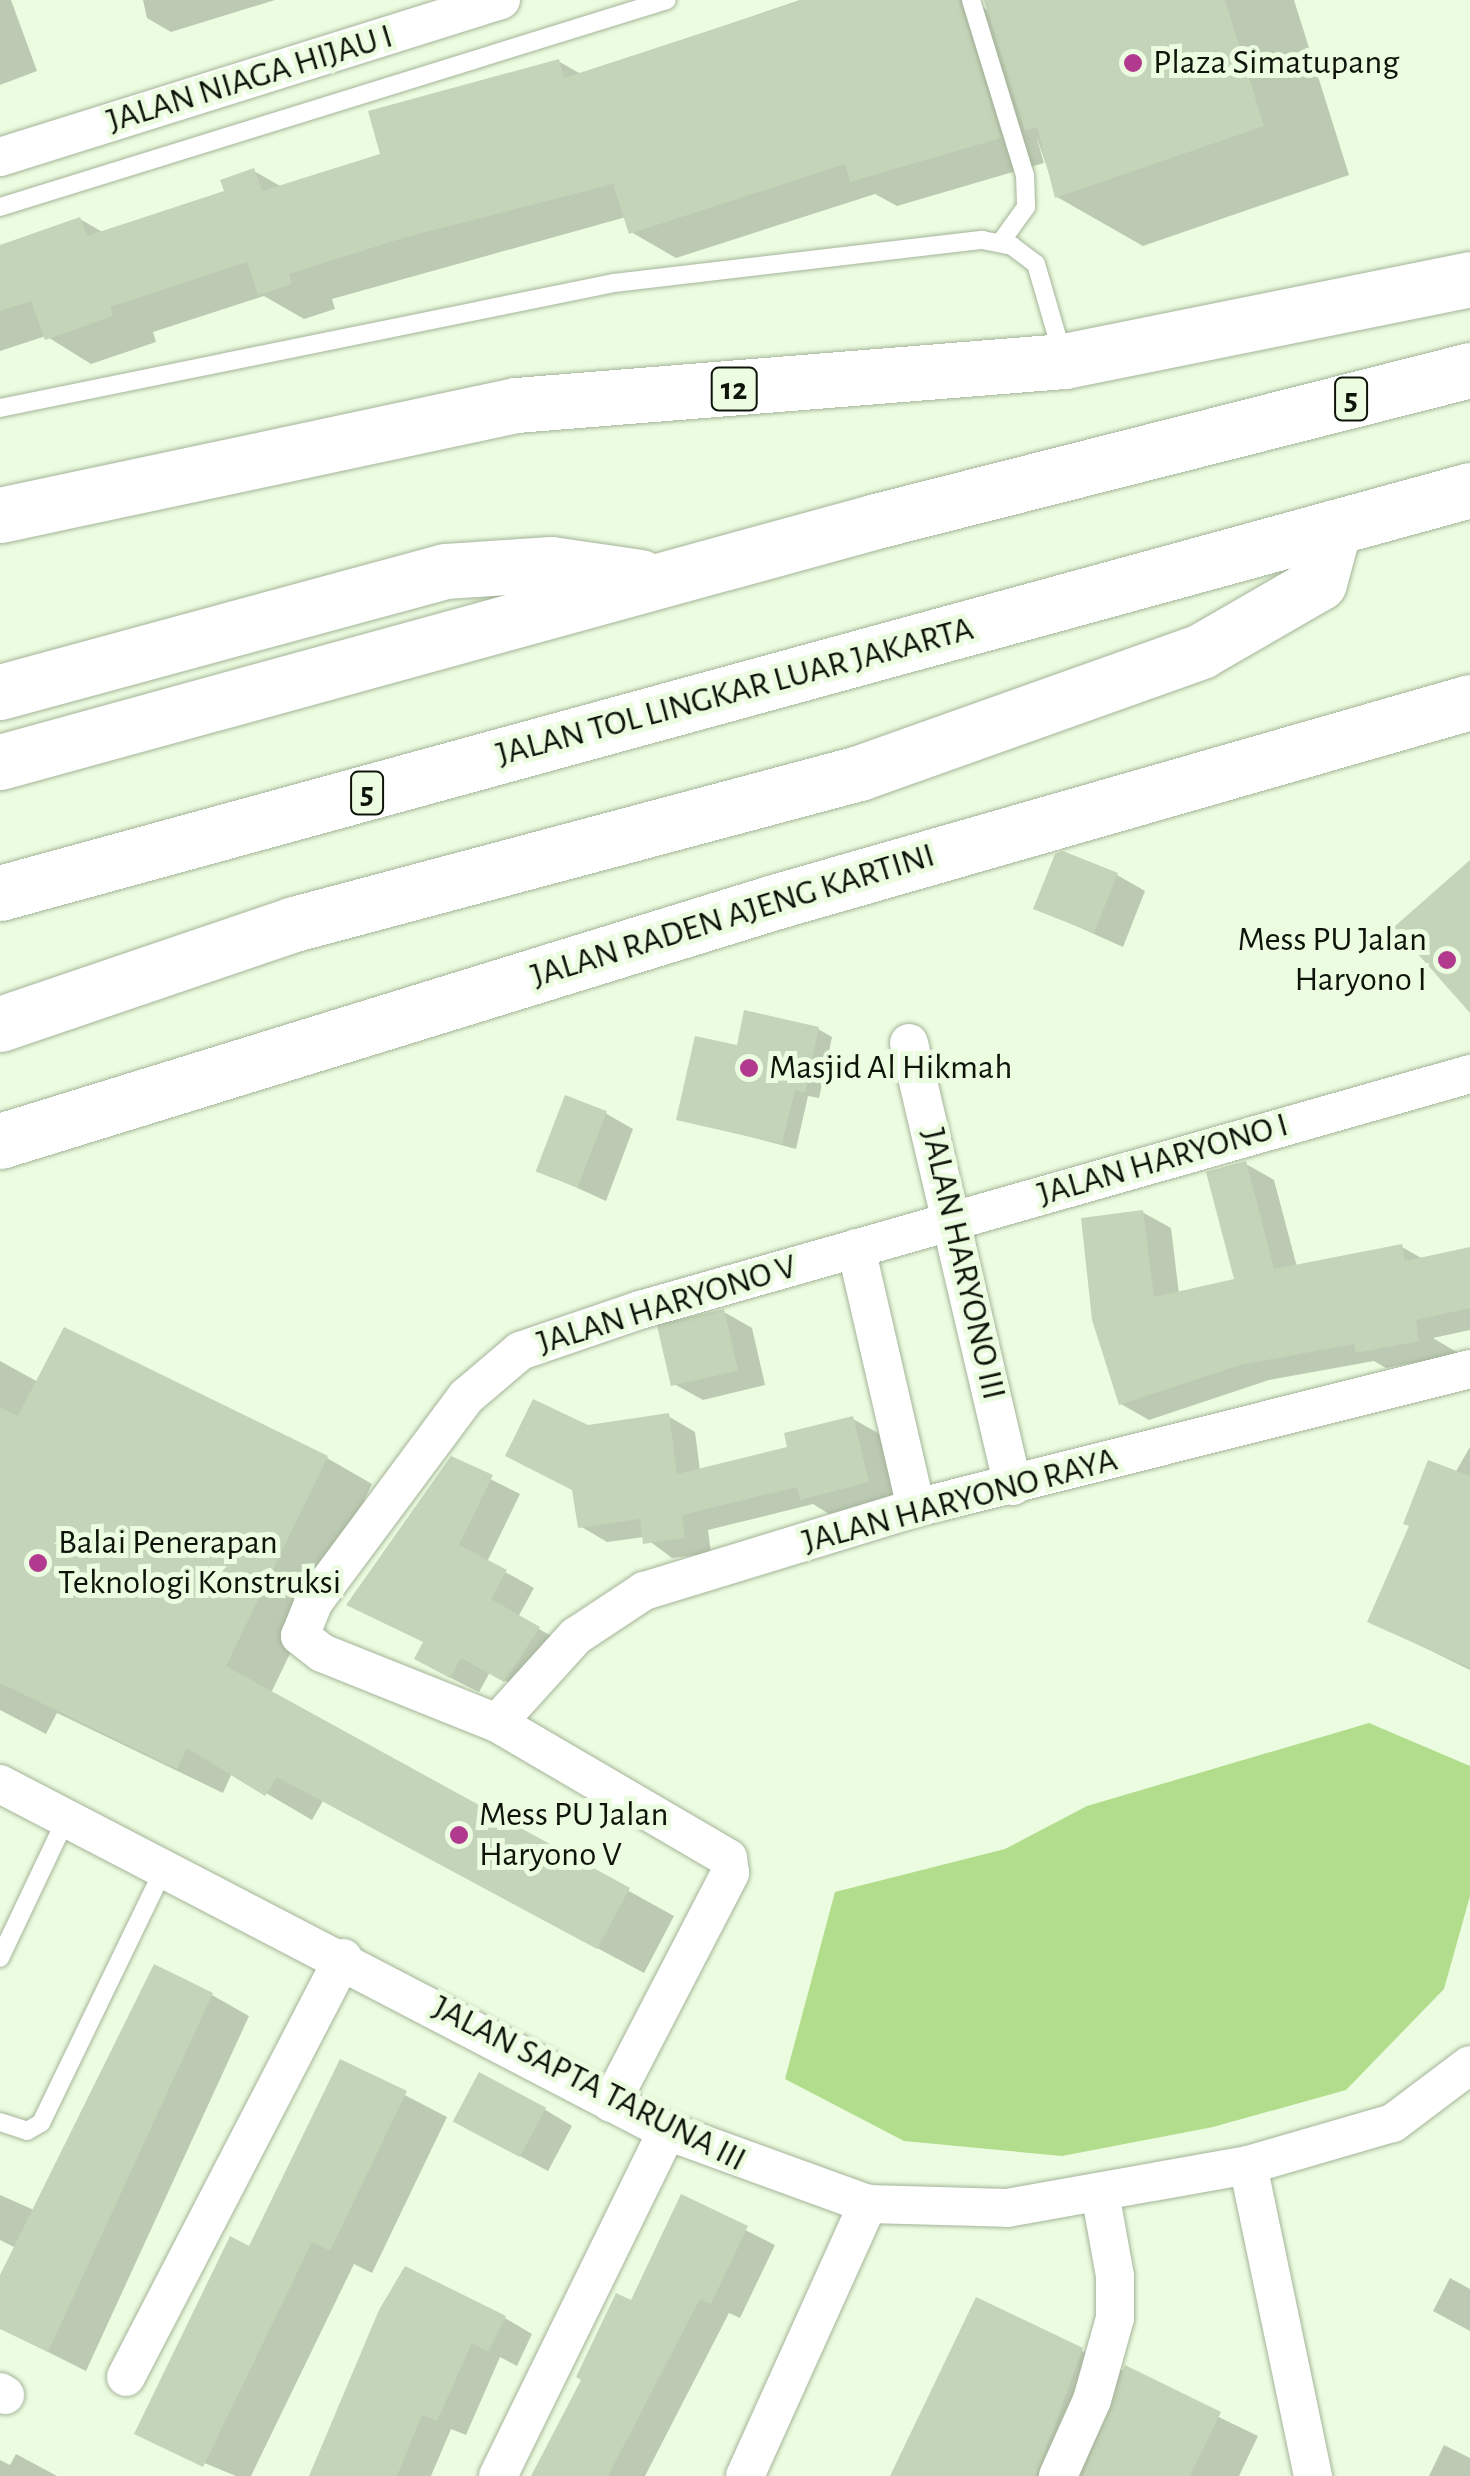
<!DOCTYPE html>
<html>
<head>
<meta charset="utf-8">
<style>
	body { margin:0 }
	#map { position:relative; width:1470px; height:2476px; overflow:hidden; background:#ecfce0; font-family:"Alegreya Sans",sans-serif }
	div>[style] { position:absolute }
	.water>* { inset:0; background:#b1dd8c }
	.shadow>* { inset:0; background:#0003 }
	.building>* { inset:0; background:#c4d4b8; transform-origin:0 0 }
	.roads { filter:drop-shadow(0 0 2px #a4b499) drop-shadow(0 0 2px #a4b499) }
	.service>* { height:18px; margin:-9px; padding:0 9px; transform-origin:9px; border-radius:9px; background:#fff }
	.minor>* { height:38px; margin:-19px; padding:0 19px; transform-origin:19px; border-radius:19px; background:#fff }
	.trunk>* { height:55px; margin:-27.5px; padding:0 27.5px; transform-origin:27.5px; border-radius:27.5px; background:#fff }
	.motorway>* { height:55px; margin:-27.5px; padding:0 27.5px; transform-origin:27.5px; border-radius:27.5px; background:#fff }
	.dots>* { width:28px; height:28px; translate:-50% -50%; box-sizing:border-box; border:5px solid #ecfce0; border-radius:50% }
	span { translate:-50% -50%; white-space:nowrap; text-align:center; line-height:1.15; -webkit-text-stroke:10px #ecfce0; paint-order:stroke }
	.shield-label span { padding:2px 8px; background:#ecfce0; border:2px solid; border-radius:8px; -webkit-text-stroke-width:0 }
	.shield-label { font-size:32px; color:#0e140a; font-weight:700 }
	.poi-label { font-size:35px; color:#0e140a }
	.left { translate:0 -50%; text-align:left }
	.right { translate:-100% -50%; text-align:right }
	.street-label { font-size:35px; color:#0e140a }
</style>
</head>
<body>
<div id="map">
	<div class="water">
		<i style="clip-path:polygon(1369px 1723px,1470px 1766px,1470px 1896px,1444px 1989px,1346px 2090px,1213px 2127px,1062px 2156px,904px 2141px,785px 2079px,835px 1892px,1005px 1849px,1087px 1806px)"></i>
	</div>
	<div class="shadow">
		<i style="clip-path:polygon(0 0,11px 0,37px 71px,0 85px)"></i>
		<i style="clip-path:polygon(143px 0,275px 0,171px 32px,147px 18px)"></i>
		<i style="clip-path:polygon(800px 0,973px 0,990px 12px,987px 0,1294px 0,1349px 175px,1143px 246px,1057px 197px,1036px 135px,1044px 163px,897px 206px,875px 194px,676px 258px,631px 232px,626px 217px,332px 299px,335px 309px,304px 319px,264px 296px,153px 332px,156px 342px,91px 364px,46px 336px,0 351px,0 246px,80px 219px,104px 233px,227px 192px,254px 171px,282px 187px,383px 155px,558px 61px,581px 74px)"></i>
		<i style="clip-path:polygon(1117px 875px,1145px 891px,1123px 947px,1036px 908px)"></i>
		<i style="clip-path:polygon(818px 1029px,832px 1037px,819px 1098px,808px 1096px,796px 1149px,679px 1118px,739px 1048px)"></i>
		<i style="clip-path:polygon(605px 1113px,633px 1129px,606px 1201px,538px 1170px)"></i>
		<i style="clip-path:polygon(1246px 1164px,1274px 1180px,1297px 1267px,1402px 1247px,1423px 1259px,1470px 1249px,1470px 1330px,1433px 1338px,1460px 1354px,1386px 1368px,1374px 1361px,1269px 1380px,1149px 1420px,1121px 1404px,1142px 1212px,1171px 1228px,1179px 1294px,1237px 1281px)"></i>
		<i style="clip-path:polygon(724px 1312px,752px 1328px,765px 1385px,703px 1400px,674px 1384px)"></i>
		<i style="clip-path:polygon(0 1361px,38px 1382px,327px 1458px,372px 1484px,271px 1693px,674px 1916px,644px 1973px,323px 1801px,312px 1820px,232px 1773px,223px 1793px,57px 1713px,46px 1734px,0 1710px)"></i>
		<i style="clip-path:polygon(668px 1416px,695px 1432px,700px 1471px,790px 1449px,853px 1419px,880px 1434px,895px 1497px,829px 1514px,813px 1504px,708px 1530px,711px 1553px,672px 1558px,644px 1537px,607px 1542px,580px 1526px,588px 1427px)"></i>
		<i style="clip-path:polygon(1470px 1447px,1470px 1670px,1370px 1621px)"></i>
		<i style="clip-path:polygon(451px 1459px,520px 1494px,487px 1562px,534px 1588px,518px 1617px,567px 1645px,533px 1696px,490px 1672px,479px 1692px,445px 1675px,425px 1643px)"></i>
		<i style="clip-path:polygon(212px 1995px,249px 2016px,86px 2371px,0 2328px,0 2281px,16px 2248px,0 2240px,0 2195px,34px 2210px)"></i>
		<i style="clip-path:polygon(341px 2062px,447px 2117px,372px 2273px,354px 2264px,251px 2476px,236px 2476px,180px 2453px,250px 2249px)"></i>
		<i style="clip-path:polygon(544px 2109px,572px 2126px,548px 2171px,484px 2137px)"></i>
		<i style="clip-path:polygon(682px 2198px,775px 2245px,740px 2318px,729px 2313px,645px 2476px,534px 2476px,632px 2304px)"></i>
		<i style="clip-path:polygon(1450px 2278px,1470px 2289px,1470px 2331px,1433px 2311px)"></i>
		<i style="clip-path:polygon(382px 2311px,505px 2318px,532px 2334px,517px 2366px,500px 2357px,466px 2435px,451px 2429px,431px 2476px,311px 2476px)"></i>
		<i style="clip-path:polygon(1082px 2351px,1258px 2436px,1239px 2476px,893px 2476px)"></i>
		<i style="clip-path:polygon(1444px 2445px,1470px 2458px,1470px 2476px,1429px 2476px)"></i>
		<i style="clip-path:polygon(16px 2454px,57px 2476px,0 2476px,0 2460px,10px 2465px)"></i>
	</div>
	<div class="building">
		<i style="clip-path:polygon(803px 0,959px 0,1001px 138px,850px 182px,845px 164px,629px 234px,613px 184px,403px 238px,289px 274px,292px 284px,258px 295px,247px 262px,110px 307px,113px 316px,45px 340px,31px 301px,0 311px,0 245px,80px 217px,87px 236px,224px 191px,220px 180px,254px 168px,262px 191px,380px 154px,368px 111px,559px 59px,564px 78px)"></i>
		<i style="clip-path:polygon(984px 0,1225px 0,1264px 126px,1055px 198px,1037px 127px,1025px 131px)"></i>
		<i style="clip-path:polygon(1063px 851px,1118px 873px,1094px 933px,1033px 909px,1055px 854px)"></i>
		<i style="clip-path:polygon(1470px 860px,1470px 1013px,1394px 927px)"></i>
		<i style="clip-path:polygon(744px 1010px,819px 1027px,805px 1093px,795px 1090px,782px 1144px,676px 1120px,695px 1036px,737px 1045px)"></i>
		<i style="left:565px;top:1095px;width:45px;height:82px;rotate:21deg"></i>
		<i style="clip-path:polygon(1246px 1161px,1274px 1269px,1402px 1244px,1405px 1261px,1470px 1247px,1470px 1308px,1416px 1320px,1419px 1341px,1356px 1353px,1354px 1344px,1240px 1365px,1119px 1405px,1092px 1320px,1081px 1218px,1143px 1210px,1154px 1297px,1234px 1279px,1206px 1172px)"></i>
		<i style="left:724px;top:1309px;width:63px;height:69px;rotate:77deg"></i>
		<i style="clip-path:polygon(64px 1327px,328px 1456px,226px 1666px,630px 1888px,597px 1949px,277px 1777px,265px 1796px,187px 1748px,177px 1769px,0 1683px,0 1407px,18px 1416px)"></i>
		<i style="clip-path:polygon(533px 1399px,588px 1425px,669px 1413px,677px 1474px,787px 1447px,784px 1433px,853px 1416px,869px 1482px,800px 1500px,797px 1487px,682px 1515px,685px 1538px,643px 1544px,640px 1519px,578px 1528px,572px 1490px,505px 1456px)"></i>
		<i style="clip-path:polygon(451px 1456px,493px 1475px,459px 1545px,507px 1570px,491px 1599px,540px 1627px,504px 1682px,461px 1658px,450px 1678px,414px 1659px,423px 1642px,346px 1605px)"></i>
		<i style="clip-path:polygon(1428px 1460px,1470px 1476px,1470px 1668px,1367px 1622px,1409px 1526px,1403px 1524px)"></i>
		<i style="clip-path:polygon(154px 1964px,213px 1993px,48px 2352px,0 2329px,0 2275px)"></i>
		<i style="clip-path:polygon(340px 2059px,407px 2091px,330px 2251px,312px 2242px,203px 2467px,134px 2434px,230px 2236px,249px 2246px)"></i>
		<i style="left:479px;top:2072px;width:76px;height:56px;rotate:28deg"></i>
		<i style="clip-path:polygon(681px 2194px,748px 2226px,711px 2304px,700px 2299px,608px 2476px,531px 2476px,581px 2380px,576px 2377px,616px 2293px,631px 2300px)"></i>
		<i style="clip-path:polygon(405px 2266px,506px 2316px,488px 2352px,472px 2343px,437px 2421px,422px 2415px,397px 2476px,309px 2476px,379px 2310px)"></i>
		<i style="clip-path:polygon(976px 2297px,1083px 2348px,1036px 2476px,890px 2476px)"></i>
		<i style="clip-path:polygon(1125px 2365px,1221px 2412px,1190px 2476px,1083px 2476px)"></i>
	</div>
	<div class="roads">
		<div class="service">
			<i style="left:971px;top:0;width:183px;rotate:72.9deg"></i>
			<i style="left:1025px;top:175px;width:32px;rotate:88deg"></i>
			<i style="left:1026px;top:207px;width:44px;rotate:125.8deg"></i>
			<i style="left:0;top:207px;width:698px;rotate:-17.24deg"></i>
			<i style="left:0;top:408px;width:627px;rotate:-11.51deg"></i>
			<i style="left:614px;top:283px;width:371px;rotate:-6.7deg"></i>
			<i style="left:982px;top:240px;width:31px;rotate:11deg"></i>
			<i style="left:1012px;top:246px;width:30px;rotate:37deg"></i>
			<i style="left:1036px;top:264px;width:97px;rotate:73.8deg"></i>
			<i style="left:0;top:1958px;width:154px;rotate:-64.6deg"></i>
			<i style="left:0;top:2122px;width:28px;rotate:18deg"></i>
			<i style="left:27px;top:2131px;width:16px;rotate:-30deg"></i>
			<i style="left:41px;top:2123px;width:284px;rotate:-64.2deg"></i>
		</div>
		<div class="minor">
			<i style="left:0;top:157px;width:525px;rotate:-17.4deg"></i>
			<i style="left:909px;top:1043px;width:455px;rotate:76.8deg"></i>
			<i style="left:856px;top:1248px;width:267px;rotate:77deg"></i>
			<i style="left:497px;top:1723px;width:118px;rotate:-47.8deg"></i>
			<i style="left:576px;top:1636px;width:82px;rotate:-33.5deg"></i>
			<i style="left:644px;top:1591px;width:284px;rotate:-17deg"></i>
			<i style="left:916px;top:1508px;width:571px;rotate:-14.08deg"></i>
			<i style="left:0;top:1784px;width:752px;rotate:27.49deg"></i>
			<i style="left:667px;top:2131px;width:214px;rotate:20deg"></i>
			<i style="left:868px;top:2204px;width:139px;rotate:1.6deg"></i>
			<i style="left:1007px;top:2208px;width:245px;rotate:-10.1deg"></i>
			<i style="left:1248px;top:2165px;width:151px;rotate:-16.2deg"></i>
			<i style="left:1393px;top:2123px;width:96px;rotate:-37deg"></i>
			<i style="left:611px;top:2103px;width:259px;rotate:-62.6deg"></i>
			<i style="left:730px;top:1873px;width:15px;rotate:-98deg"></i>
			<i style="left:728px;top:1858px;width:268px;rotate:-149.7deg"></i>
			<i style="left:497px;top:1723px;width:188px;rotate:-158.2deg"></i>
			<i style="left:322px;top:1653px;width:28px;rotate:-142deg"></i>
			<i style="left:300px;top:1636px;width:35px;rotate:-68deg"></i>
			<i style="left:313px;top:1603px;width:257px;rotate:-53.4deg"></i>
			<i style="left:466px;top:1397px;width:71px;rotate:-40.4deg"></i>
			<i style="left:520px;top:1351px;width:127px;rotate:-18.9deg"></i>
			<i style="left:640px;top:1310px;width:863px;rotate:-15.87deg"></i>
			<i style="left:1248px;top:2165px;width:318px;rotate:78.2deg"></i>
			<i style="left:126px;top:2377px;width:472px;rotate:-62.6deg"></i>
			<i style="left:0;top:2392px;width:6px;rotate:31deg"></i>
			<i style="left:498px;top:2476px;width:384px;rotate:-63.9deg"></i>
			<i style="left:745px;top:2476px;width:299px;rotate:-65.7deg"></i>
			<i style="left:1058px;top:2476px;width:83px;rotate:-65.9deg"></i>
			<i style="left:1092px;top:2400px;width:85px;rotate:-74.3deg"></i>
			<i style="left:1115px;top:2318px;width:42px;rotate:-90deg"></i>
			<i style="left:1115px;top:2276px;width:84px;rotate:-100.2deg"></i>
		</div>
		<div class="trunk">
			<i style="left:0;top:515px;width:528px;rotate:-12.03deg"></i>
			<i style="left:516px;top:405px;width:550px;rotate:-4.59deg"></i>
			<i style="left:1064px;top:361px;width:414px;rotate:-11.4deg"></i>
			<i style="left:0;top:1141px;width:810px;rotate:-17.16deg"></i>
			<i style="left:774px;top:902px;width:724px;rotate:-16.03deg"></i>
		</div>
		<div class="motorway">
			<i style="left:0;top:692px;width:461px;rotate:-15.2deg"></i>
			<i style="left:445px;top:571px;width:106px;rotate:-3.8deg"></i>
			<i style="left:551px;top:564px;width:90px;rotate:8.3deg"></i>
			<i style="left:0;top:762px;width:909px;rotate:-15.38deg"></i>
			<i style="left:876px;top:521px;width:613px;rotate:-14.26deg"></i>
			<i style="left:0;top:893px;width:1524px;rotate:-15.33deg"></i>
			<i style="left:0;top:1024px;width:311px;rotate:-18.8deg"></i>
			<i style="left:294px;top:924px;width:585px;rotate:-14.96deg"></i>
			<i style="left:859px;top:773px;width:363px;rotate:-19.6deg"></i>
			<i style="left:1201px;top:651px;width:136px;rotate:-30deg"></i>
			<i style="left:1319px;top:583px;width:58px;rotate:-75deg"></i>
		</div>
	</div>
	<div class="dots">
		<i style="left:1133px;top:63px;background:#b23a8e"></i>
		<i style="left:1447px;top:960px;background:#b23a8e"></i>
		<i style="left:749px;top:1068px;background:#b23a8e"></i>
		<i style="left:38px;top:1563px;background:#b23a8e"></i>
		<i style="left:459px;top:1835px;background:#b23a8e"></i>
	</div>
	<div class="shield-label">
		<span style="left:734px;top:389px">12</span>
		<span style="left:1351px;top:399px">5</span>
		<span style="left:367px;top:793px">5</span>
	</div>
	<div class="poi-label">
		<span class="left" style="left:1153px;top:63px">Plaza Simatupang</span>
		<span class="right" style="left:1427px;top:960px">Mess PU Jalan<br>Haryono I</span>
		<span class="left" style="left:769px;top:1068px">Masjid Al Hikmah</span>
		<span class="left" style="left:58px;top:1563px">Balai Penerapan<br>Teknologi Konstruksi</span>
		<span class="left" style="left:479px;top:1835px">Mess PU Jalan<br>Haryono V</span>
	</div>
	<div class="street-label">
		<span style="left:250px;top:79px;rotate:-17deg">JALAN NIAGA HIJAU I</span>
		<span style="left:735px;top:692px;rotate:-15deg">JALAN TOL LINGKAR LUAR JAKARTA</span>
		<span style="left:733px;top:916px;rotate:-17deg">JALAN RADEN AJENG KARTINI</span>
		<span style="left:1163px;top:1160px;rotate:-16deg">JALAN HARYONO I</span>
		<span style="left:963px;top:1264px;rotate:77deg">JALAN HARYONO III</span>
		<span style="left:667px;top:1305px;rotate:-17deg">JALAN HARYONO V</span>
		<span style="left:960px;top:1501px;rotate:-15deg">JALAN HARYONO RAYA</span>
		<span style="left:589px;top:2084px;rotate:27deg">JALAN SAPTA TARUNA III</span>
	</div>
</div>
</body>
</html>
